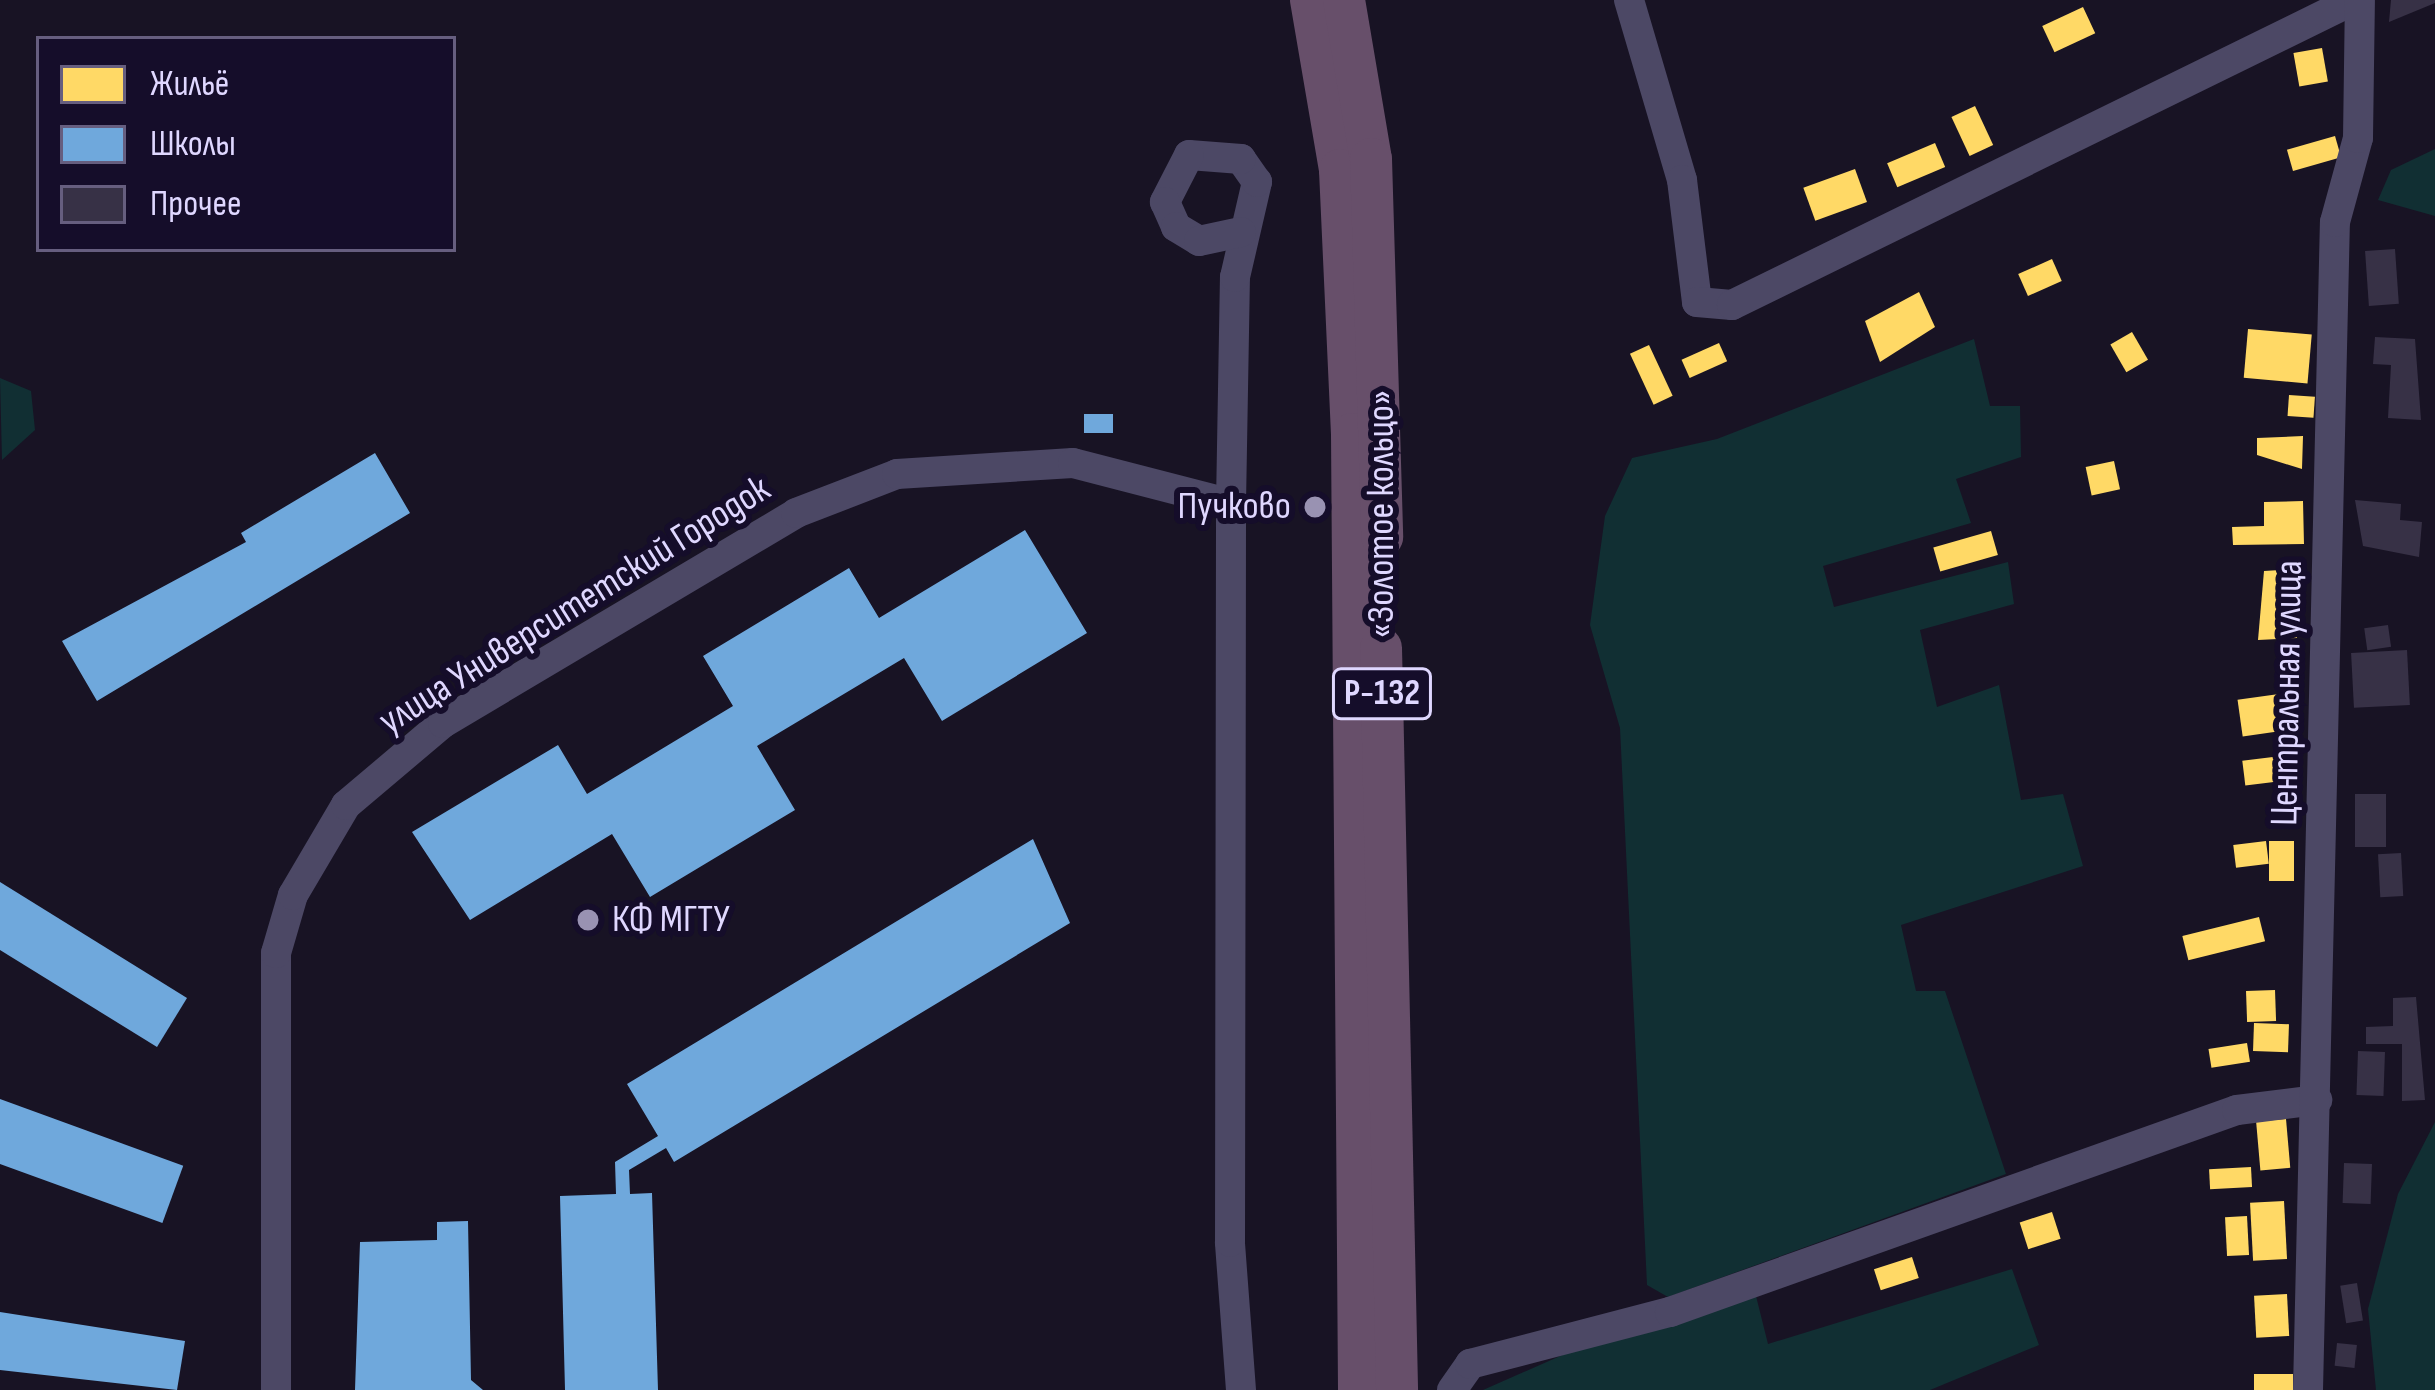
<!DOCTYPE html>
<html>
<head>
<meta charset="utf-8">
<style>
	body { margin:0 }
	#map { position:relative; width:2435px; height:1390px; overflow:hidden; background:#181324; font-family:"Sofia Sans Condensed",sans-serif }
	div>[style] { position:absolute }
	.green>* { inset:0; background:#112f33 }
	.homes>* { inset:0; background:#ffd966; transform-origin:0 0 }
	.schools>* { inset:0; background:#6fa8dc; transform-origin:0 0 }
	.building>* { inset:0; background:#373146; transform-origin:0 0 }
	.minor>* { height:30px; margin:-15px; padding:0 15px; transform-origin:15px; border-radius:15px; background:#4c4865 }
	.highway>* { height:42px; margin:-21px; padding:0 21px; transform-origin:21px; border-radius:21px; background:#674f6a }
	.dots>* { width:33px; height:33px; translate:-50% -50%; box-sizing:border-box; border:6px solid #150d2a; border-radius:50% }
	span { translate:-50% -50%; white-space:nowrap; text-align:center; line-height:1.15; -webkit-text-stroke:12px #150d2a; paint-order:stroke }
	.shield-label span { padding:3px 9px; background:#150d2a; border:3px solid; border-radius:9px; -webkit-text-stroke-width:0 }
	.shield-label { font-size:36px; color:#dfd7ff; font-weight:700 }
	.poi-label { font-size:39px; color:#dfd7ff }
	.right { translate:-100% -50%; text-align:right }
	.left { translate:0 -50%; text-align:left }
	.street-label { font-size:39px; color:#dfd7ff }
	.legend { position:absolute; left:36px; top:36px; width:420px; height:216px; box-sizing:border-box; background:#150d2a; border:3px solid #665e7f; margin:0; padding:15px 21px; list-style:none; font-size:36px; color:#dfd7ff }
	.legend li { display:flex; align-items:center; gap:24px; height:60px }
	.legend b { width:60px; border:3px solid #665e7f }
</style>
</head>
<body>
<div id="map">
	<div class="green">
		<i style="clip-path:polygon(2435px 149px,2435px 216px,2378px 200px,2391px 170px)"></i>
		<i style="clip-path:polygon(1974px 339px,1990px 406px,2020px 406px,2021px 457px,1956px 479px,1971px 523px,1823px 566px,1834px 607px,2008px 562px,2014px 604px,1920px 630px,1937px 707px,1999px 685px,2021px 800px,2063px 794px,2083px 866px,1901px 925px,1916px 991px,1945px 991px,2006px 1174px,1668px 1297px,1647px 1285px,1620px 728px,1590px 625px,1605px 516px,1632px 458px,1717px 439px)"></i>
		<i style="clip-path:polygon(0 378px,31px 391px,35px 430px,2px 460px)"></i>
		<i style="clip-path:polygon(2435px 1122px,2435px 1390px,2376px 1390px,2368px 1309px,2398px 1194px)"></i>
		<i style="clip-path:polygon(2012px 1269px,2039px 1345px,1930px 1390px,1483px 1390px,1644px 1319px,1755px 1292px,1768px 1344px)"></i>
	</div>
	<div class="homes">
		<i style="left:2083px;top:7px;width:29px;height:45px;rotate:65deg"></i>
		<i style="left:2322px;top:48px;width:34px;height:29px;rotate:80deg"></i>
		<i style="left:1975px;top:106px;width:43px;height:26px;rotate:65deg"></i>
		<i style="left:2335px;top:136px;width:22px;height:50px;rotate:74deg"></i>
		<i style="left:1935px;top:143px;width:26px;height:52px;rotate:67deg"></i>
		<i style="left:1855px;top:169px;width:35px;height:55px;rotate:70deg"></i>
		<i style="left:2052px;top:259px;width:24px;height:37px;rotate:66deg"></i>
		<i style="clip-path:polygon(1919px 292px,1935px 327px,1880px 362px,1865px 321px)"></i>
		<i style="left:2248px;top:329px;width:64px;height:49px;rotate:5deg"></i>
		<i style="left:2132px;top:332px;width:32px;height:25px;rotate:60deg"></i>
		<i style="left:1719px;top:343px;width:20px;height:41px;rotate:66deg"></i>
		<i style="left:1649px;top:345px;width:56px;height:21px;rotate:65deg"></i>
		<i style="left:2289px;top:395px;width:26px;height:21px;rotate:4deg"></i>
		<i style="clip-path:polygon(2303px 436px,2302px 469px,2257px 455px,2257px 438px)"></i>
		<i style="left:2114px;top:461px;width:29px;height:29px;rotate:78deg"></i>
		<i style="clip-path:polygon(2303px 501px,2304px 544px,2233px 545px,2232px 527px,2264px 526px,2264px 502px)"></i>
		<i style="left:1991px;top:531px;width:25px;height:60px;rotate:74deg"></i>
		<i style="clip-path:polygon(2298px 569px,2297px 638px,2258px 640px,2264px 571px)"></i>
		<i style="left:2293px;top:692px;width:37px;height:56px;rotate:82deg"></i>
		<i style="left:2281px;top:756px;width:25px;height:39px;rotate:83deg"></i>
		<i style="left:2266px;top:841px;width:23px;height:33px;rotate:83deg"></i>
		<i style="left:2269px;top:841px;width:25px;height:40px"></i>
		<i style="left:2259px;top:917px;width:25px;height:79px;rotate:76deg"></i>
		<i style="left:2275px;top:990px;width:31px;height:29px;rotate:88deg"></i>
		<i style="left:2254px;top:1023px;width:35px;height:28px;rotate:2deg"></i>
		<i style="left:2247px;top:1043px;width:19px;height:39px;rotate:81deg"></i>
		<i style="left:2286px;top:1119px;width:49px;height:30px;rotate:85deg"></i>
		<i style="left:2251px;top:1167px;width:20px;height:42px;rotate:87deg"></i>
		<i style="left:2284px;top:1201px;width:58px;height:34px;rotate:87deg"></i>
		<i style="left:2052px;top:1212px;width:28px;height:34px;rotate:72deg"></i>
		<i style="left:2247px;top:1216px;width:39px;height:22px;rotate:87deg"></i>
		<i style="left:1912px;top:1257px;width:22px;height:40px;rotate:72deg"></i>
		<i style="left:2287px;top:1294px;width:42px;height:33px;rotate:87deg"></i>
		<i style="left:2293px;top:1374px;width:16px;height:39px;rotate:90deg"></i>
	</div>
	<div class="schools">
		<i style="left:1084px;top:414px;width:29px;height:19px"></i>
		<i style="clip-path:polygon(375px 453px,410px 513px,97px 701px,62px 641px,246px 542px,241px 533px)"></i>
		<i style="clip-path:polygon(1025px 530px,1087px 633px,942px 721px,904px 658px,757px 746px,795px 810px,650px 897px,612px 834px,470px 920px,412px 832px,558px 745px,587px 794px,733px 706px,703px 656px,849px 568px,879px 618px)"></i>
		<i style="clip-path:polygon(1033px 839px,1070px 923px,674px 1162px,666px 1148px,629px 1170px,630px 1194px,652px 1193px,658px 1390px,565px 1390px,560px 1196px,616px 1194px,615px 1162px,658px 1136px,627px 1084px)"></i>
		<i style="clip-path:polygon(0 882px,187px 998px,157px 1047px,0 950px)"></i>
		<i style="left:0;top:1099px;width:195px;height:61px;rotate:20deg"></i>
		<i style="clip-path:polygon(468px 1221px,471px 1380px,483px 1390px,355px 1390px,360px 1242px,437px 1240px,437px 1222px)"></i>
		<i style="clip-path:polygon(0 1312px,185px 1341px,177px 1390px,0 1370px)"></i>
	</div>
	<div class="building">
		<i style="clip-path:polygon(2391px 0,2435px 0,2435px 3px,2389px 22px)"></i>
		<i style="left:2395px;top:249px;width:55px;height:30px;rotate:86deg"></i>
		<i style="clip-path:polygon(2375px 337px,2415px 339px,2421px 420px,2388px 418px,2391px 365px,2373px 364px)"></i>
		<i style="clip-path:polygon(2355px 500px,2401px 504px,2400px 520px,2422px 522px,2419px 557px,2363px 546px)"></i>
		<i style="left:2388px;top:625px;width:22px;height:24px;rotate:82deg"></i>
		<i style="left:2407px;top:650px;width:55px;height:56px;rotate:87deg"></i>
		<i style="left:2386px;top:794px;width:53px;height:31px;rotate:90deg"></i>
		<i style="left:2401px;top:853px;width:43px;height:23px;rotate:87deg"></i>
		<i style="clip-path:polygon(2416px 997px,2425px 1100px,2402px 1101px,2402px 1044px,2366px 1044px,2366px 1027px,2393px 1026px,2393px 998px)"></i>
		<i style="left:2358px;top:1051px;width:27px;height:44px;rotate:2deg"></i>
		<i style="left:2344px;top:1163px;width:28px;height:40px;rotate:2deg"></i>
		<i style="left:2357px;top:1283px;width:38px;height:17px;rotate:81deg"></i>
		<i style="left:2337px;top:1343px;width:20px;height:23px;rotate:6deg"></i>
	</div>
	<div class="minor">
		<i style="left:1629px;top:0;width:188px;rotate:73.6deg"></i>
		<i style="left:1682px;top:180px;width:123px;rotate:83deg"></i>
		<i style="left:1697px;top:302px;width:35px;rotate:5deg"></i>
		<i style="left:1732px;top:305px;width:693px;rotate:-26.12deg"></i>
		<i style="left:276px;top:1390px;width:437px;rotate:-90deg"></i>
		<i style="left:276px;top:953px;width:60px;rotate:-73.7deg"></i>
		<i style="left:293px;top:895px;width:104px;rotate:-59.5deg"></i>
		<i style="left:346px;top:805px;width:127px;rotate:-40.2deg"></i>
		<i style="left:443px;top:723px;width:411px;rotate:-30.7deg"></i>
		<i style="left:796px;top:513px;width:108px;rotate:-21.1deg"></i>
		<i style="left:897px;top:474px;width:176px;rotate:-3.6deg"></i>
		<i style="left:1073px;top:463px;width:163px;rotate:14.5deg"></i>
		<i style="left:1241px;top:1390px;width:148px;rotate:-94.3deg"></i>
		<i style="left:1230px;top:1242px;width:738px;rotate:-89.92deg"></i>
		<i style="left:1231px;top:504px;width:227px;rotate:-89deg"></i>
		<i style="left:1235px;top:277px;width:98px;rotate:-77deg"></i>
		<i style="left:1257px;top:182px;width:28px;rotate:-125deg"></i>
		<i style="left:1241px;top:159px;width:52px;rotate:-175.6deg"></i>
		<i style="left:1189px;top:155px;width:53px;rotate:117.1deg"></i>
		<i style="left:1165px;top:202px;width:27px;rotate:66deg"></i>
		<i style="left:1176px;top:227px;width:27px;rotate:31deg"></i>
		<i style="left:1199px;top:241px;width:43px;rotate:-12.1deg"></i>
		<i style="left:1452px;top:1390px;width:32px;rotate:-55deg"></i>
		<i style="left:1470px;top:1364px;width:207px;rotate:-14.6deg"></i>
		<i style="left:1670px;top:1312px;width:602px;rotate:-19.61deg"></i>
		<i style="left:2237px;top:1110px;width:81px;rotate:-7.1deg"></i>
		<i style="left:2308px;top:1390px;width:1168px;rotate:-88.68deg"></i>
		<i style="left:2335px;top:222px;width:87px;rotate:-74.7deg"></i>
		<i style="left:2358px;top:138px;width:138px;rotate:-89.2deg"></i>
	</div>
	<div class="highway">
		<i style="left:1311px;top:0;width:172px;rotate:80.3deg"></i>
		<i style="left:1340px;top:170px;width:264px;rotate:87.4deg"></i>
		<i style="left:1352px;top:434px;width:956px;rotate:89.58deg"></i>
		<i style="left:1344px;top:0;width:161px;rotate:80.4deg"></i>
		<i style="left:1371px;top:159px;width:378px;rotate:88.3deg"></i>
		<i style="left:1381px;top:648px;width:742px;rotate:88.76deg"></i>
	</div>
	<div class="dots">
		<i style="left:1315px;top:507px;background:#9992b2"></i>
		<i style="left:588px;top:920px;background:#9992b2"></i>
	</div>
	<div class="shield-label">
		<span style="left:1382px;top:694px">Р-132</span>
	</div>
	<div class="poi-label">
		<span class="right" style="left:1291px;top:507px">Пучково</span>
		<span class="left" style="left:612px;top:920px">КФ МГТУ</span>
	</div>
	<div class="street-label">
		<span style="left:1382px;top:514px;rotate:-90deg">«Золотое кольцо»</span>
		<span style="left:575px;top:606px;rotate:-32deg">улица Университетский Городок</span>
		<span style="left:2288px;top:693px;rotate:-89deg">Центральная улица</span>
	</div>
	<ul class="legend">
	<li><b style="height:33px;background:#ffd966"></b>Жильё</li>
	<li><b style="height:33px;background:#6fa8dc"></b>Школы</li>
	<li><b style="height:33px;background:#373146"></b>Прочее</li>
	</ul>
</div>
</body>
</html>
